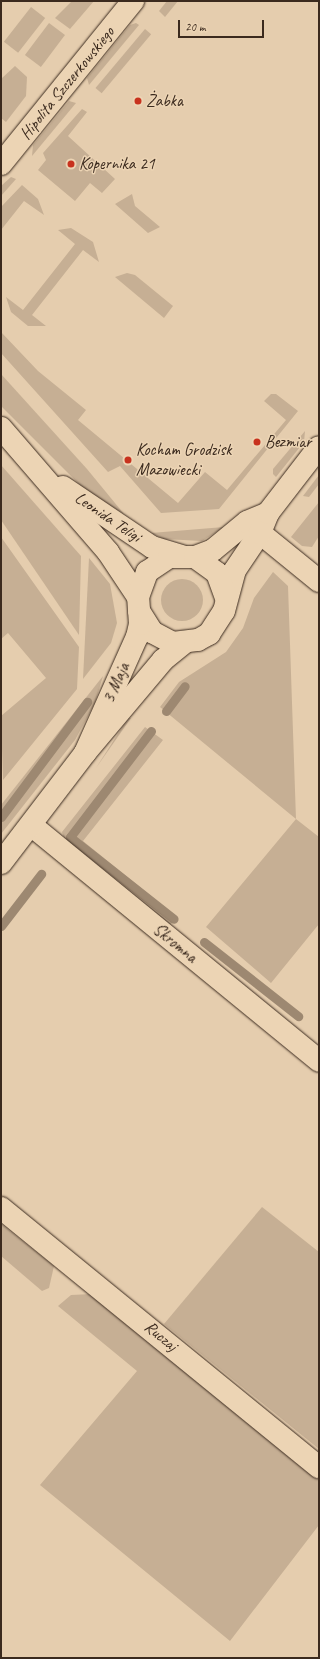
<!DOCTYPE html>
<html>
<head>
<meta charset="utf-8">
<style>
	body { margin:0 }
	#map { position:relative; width:320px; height:1659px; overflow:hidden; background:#e5cdae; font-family:Caveat,sans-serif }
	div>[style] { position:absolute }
	.green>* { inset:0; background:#c6af94; transform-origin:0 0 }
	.round { border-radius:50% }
	.stream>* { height:9px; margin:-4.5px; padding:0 4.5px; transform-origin:4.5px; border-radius:4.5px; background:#9d8871 }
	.roads { filter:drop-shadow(0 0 1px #3b2a1e) drop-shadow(0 0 1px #3b2a1e) }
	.minor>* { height:22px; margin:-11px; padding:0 11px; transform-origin:11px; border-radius:11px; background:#ecd4b4 }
	.tertiary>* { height:22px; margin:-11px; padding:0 11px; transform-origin:11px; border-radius:11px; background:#ecd4b4 }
	.dots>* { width:11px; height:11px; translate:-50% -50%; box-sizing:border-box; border:2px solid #ecd4b4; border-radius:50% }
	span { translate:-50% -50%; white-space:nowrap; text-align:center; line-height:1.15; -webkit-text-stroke:3px #ecd4b4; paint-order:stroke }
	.street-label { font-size:17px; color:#3b2a1e }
	.poi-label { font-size:17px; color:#3b2a1e }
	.left { translate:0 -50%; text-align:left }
	.frame { position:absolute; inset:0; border:2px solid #3b2a1e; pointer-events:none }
	.scale { position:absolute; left:178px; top:20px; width:86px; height:18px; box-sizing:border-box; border:2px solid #3b2a1e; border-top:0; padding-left:5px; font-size:12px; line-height:14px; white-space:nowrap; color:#3b2a1e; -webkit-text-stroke:3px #ecd4b4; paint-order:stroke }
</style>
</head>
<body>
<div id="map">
	<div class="green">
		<i style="clip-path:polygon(72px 1px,94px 1px,70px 29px,55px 18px)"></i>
		<i style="clip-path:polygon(167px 1px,178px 1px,165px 17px,159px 11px)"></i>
		<i style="left:31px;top:7px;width:18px;height:44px;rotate:38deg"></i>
		<i style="left:49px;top:23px;width:20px;height:40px;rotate:37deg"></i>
		<i style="clip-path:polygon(136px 23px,139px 25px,89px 85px,87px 78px,130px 25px)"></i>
		<i style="left:145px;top:29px;width:8px;height:77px;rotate:40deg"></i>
		<i style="clip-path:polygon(15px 66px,27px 77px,26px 96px,6px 122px,1px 118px,1px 79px)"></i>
		<i style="clip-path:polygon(69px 101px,76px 103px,32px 156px,33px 145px)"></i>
		<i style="clip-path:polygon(82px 109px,87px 112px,68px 136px,115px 179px,102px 193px,90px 183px,75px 201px,38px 170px,46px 160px,43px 153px)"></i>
		<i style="clip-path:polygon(11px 177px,16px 179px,1px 196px,1px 186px)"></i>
		<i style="clip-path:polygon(22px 185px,38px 199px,44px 215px,24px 201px,1px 230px,1px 207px)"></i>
		<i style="clip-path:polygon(132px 194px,135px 206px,160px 227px,148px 233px,115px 204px)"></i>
		<i style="clip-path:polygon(71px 228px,93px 242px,99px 262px,83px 250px,32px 315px,46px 326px,28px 326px,11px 312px,6px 297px,23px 310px,75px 244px,58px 230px)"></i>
		<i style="clip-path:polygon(127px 273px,135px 275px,173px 306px,164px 318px,115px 277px)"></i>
		<i style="clip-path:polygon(1px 332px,38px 371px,86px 410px,78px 420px,178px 503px,205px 472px,227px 490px,286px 420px,264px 401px,271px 394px,276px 394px,298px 411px,219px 509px,161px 513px,120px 466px,108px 472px,1px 353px)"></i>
		<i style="clip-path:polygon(1px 374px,87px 469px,124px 514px,83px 488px,1px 406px)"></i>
		<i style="clip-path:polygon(305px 431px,304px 442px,276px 477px,273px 474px,273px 469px)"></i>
		<i style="clip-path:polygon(1px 465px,81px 556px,79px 635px,1px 520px)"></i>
		<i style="clip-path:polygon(319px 475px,319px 484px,309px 497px,303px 496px)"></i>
		<i style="clip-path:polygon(319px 502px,319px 536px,312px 547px,302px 546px,291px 537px)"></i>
		<i style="clip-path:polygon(224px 527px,202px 541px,164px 539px,151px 533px)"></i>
		<i style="clip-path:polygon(1px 537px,79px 647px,77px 689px,3px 780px,1px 716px,46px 678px,8px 633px,1px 639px)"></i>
		<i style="clip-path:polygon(89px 558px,110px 584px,117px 623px,111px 643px,83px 679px)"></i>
		<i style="clip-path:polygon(273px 572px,288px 586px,296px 819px,319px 837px,319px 924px,271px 983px,206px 927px,296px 819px,160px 707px,179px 682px,226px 652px,243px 628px,254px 598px)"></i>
		<i class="round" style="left:161px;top:579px;width:42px;height:42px"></i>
		<i style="clip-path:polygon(103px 676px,95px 703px,75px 740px,1px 834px,1px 805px)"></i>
		<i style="clip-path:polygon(128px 718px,131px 718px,96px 768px)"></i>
		<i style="clip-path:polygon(145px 727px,163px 740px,83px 841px,177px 917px,170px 925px,64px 838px,62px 832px)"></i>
		<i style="clip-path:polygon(262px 1207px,319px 1252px,319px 1449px,164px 1324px)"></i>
		<i style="clip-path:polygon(1px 1224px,54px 1266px,49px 1288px,42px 1291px,1px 1256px)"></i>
		<i style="clip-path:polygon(92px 1294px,319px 1480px,319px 1525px,230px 1641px,40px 1485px,137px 1371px,58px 1306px,71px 1295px)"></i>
	</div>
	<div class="stream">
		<i style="left:166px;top:711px;width:31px;rotate:-53deg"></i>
		<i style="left:151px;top:731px;width:133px;rotate:127.4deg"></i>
		<i style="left:70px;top:837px;width:132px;rotate:38.3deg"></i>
		<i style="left:1px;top:817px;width:144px;rotate:-53.2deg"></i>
		<i style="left:1px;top:926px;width:66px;rotate:-52.4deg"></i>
		<i style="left:204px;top:942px;width:120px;rotate:38.2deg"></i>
	</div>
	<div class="roads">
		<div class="minor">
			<i style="left:1px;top:164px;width:210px;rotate:-51deg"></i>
			<i style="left:260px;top:533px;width:76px;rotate:39.1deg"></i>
			<i style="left:31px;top:825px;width:372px;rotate:39.3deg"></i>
			<i style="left:1px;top:1208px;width:410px;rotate:39.2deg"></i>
		</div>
		<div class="tertiary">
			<i style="left:1px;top:428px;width:164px;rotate:49.2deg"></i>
			<i style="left:108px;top:552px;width:54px;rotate:56.3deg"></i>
			<i style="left:63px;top:487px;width:107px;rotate:34deg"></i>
			<i style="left:152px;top:547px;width:31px;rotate:17deg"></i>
			<i style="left:195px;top:557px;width:19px;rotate:-21deg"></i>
			<i style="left:213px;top:550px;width:44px;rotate:-39.5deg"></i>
			<i style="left:247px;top:522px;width:23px;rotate:-23deg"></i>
			<i style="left:139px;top:611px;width:25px;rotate:58deg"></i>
			<i style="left:152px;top:632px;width:24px;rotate:28deg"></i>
			<i style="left:173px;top:643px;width:25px;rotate:-7deg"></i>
			<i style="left:198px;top:640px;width:13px;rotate:-29deg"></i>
			<i style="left:209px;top:634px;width:27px;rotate:-57deg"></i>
			<i style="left:224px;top:611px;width:42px;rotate:-75deg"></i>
			<i style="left:235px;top:570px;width:45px;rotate:-56deg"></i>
			<i style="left:260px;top:533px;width:22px;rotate:-68deg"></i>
			<i style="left:268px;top:513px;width:83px;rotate:-52.3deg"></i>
			<i style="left:85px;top:753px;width:127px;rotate:-65.9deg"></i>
			<i style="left:137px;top:637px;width:13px;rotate:-77deg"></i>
			<i style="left:140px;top:624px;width:27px;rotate:-94deg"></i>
			<i style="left:138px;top:597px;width:27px;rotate:-70deg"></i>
			<i style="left:147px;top:572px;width:27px;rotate:-34deg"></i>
			<i style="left:169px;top:557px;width:26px"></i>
			<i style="left:195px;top:557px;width:27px;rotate:36deg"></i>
			<i style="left:217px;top:573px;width:27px;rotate:70deg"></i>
			<i style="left:1px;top:863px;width:138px;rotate:-52.6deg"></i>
			<i style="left:85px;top:753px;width:121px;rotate:-50deg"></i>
			<i style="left:163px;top:660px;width:27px;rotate:-39deg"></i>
		</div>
	</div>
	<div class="dots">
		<i style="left:138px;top:101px;background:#c8321e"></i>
		<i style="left:71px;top:164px;background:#c8321e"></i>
		<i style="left:257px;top:442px;background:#c8321e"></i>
		<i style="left:128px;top:460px;background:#c8321e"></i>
	</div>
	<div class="street-label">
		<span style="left:67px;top:83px;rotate:-51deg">Hipolita Szczerkowskiego</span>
		<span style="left:108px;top:517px;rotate:34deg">Leonida Teligi</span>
		<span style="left:116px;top:683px;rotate:-66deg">3 Maja</span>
		<span style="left:175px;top:943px;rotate:39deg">Skromna</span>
		<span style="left:161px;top:1336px;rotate:40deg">Ruczaj</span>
	</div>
	<div class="poi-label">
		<span class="left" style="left:146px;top:101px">Żabka</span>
		<span class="left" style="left:79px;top:164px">Kopernika 21</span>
		<span class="left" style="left:265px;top:442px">Bezmiar</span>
		<span class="left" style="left:136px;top:460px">Kocham Grodzisk<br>Mazowiecki</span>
	</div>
	<div class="frame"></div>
	<div class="scale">20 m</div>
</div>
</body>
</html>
